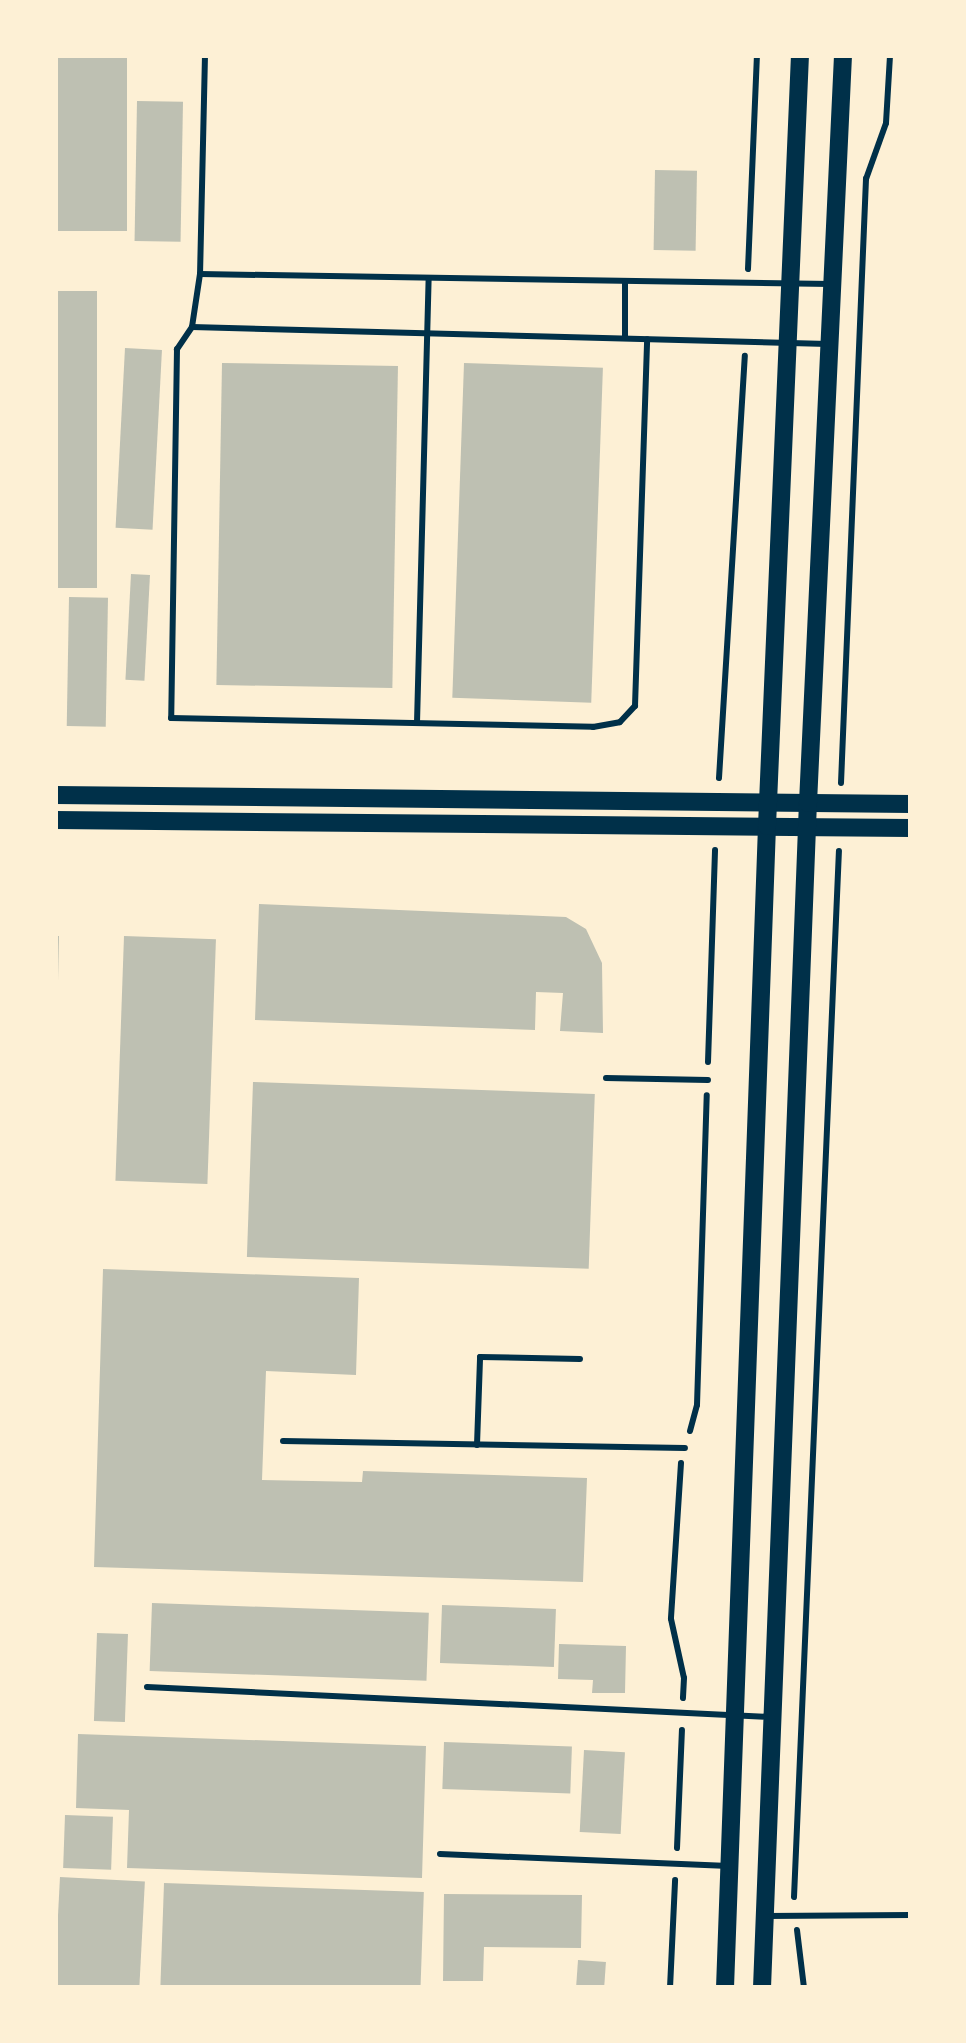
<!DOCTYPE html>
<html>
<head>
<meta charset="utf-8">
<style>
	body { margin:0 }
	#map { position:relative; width:966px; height:2043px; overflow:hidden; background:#fdf0d5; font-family:Rubik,sans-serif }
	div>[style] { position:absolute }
	.building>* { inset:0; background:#bec0b2; transform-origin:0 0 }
	.path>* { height:6px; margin:-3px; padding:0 3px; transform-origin:3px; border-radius:3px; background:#003049 }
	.service>* { height:6px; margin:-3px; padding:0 3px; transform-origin:3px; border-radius:3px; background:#003049 }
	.tertiary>* { height:18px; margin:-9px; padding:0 9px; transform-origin:9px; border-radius:9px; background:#003049 }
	span { translate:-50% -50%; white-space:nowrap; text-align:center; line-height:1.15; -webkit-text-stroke:9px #fdf0d5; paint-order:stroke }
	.frame { position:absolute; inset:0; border:58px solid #fdf0d5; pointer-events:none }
</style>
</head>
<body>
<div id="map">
	<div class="building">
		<i style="left:55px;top:55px;width:72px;height:176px"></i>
		<i style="left:137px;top:101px;width:46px;height:140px;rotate:1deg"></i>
		<i style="left:655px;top:170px;width:42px;height:80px;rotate:1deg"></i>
		<i style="left:55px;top:291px;width:42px;height:297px"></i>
		<i style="left:125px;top:348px;width:37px;height:180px;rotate:3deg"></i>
		<i style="left:222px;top:363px;width:176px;height:322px;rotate:1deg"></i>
		<i style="left:464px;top:363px;width:139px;height:335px;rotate:2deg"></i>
		<i style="left:131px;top:574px;width:19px;height:106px;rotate:3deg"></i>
		<i style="left:69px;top:597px;width:39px;height:129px;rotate:1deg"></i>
		<i style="clip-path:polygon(259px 904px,566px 917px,586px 929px,602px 963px,603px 1033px,560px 1031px,563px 993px,536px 992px,535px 1030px,255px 1020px)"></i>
		<i style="clip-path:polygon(55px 936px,59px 936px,58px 981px,55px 981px)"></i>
		<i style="left:124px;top:936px;width:92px;height:245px;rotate:2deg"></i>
		<i style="left:253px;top:1082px;width:342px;height:175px;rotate:2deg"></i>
		<i style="clip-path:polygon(103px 1269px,359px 1278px,356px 1375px,266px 1371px,262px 1480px,362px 1482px,363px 1471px,587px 1478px,583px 1582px,94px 1567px)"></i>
		<i style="left:152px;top:1603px;width:277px;height:68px;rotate:2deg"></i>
		<i style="left:442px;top:1605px;width:114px;height:58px;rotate:2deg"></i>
		<i style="left:97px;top:1633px;width:31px;height:88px;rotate:2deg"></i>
		<i style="clip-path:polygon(559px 1644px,626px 1646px,625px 1693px,592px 1693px,593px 1680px,558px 1679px)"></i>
		<i style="clip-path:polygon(78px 1734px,426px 1746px,422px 1878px,127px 1868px,129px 1810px,76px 1808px)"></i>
		<i style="left:444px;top:1742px;width:128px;height:47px;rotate:2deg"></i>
		<i style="left:584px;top:1750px;width:41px;height:82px;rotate:3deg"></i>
		<i style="left:65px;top:1815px;width:48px;height:53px;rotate:2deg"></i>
		<i style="left:60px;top:1877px;width:85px;height:111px;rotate:3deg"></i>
		<i style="left:164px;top:1883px;width:260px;height:105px;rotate:2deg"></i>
		<i style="clip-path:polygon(444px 1894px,582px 1895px,581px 1948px,484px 1947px,483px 1981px,443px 1981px)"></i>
		<i style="left:578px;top:1960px;width:28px;height:28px;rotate:4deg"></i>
	</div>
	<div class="path">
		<i style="left:748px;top:269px;width:214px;rotate:-87.6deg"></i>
		<i style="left:719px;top:778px;width:423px;rotate:-86.5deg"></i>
		<i style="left:841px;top:783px;width:605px;rotate:-87.63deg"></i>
		<i style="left:866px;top:179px;width:59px;rotate:-70.3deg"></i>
		<i style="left:886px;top:123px;width:68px;rotate:-86.6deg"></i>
		<i style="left:708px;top:1062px;width:212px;rotate:-88.1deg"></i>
		<i style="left:690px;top:1431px;width:27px;rotate:-75deg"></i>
		<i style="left:697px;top:1405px;width:310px;rotate:-88.2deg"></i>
		<i style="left:681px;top:1463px;width:156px;rotate:93.7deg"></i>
		<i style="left:671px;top:1619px;width:60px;rotate:77.6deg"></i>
		<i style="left:684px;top:1678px;width:20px;rotate:93deg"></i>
		<i style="left:677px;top:1848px;width:118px;rotate:-87.6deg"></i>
		<i style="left:794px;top:1897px;width:1047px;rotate:-87.54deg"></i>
		<i style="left:797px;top:1930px;width:58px;rotate:83.1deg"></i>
		<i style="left:670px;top:1988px;width:108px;rotate:-87.3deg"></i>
	</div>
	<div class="service">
		<i style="left:205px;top:55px;width:219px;rotate:91.3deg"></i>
		<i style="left:200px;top:274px;width:54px;rotate:98.6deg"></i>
		<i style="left:192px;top:327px;width:27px;rotate:124deg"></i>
		<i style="left:177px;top:349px;width:369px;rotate:90.9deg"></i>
		<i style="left:171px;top:718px;width:422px;rotate:1.2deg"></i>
		<i style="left:593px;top:727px;width:27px;rotate:-10deg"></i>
		<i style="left:620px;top:722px;width:22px;rotate:-47deg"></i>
		<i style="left:635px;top:706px;width:367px;rotate:-88.1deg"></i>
		<i style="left:200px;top:274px;width:631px;rotate:0.91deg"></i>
		<i style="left:625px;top:281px;width:57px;rotate:90deg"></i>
		<i style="left:192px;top:327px;width:636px;rotate:1.53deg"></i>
		<i style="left:417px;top:723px;width:445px;rotate:-88.5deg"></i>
		<i style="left:606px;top:1078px;width:102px;rotate:1.1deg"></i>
		<i style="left:283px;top:1441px;width:402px;rotate:1deg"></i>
		<i style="left:477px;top:1445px;width:88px;rotate:-88deg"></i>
		<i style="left:480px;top:1357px;width:100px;rotate:1.1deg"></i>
		<i style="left:147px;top:1687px;width:625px;rotate:2.75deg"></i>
		<i style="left:440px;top:1854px;width:289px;rotate:2.4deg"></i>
		<i style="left:766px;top:1916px;width:145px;rotate:-0.4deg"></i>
	</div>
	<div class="tertiary">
		<i style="left:55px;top:795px;width:856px;rotate:0.6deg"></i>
		<i style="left:55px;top:820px;width:856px;rotate:0.54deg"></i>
		<i style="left:725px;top:1988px;width:1163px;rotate:-87.93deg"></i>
		<i style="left:767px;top:826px;width:772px;rotate:-87.55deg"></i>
		<i style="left:762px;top:1988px;width:1186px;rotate:-87.78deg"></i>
		<i style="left:808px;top:803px;width:749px;rotate:-87.32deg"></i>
	</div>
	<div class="frame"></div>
</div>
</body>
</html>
